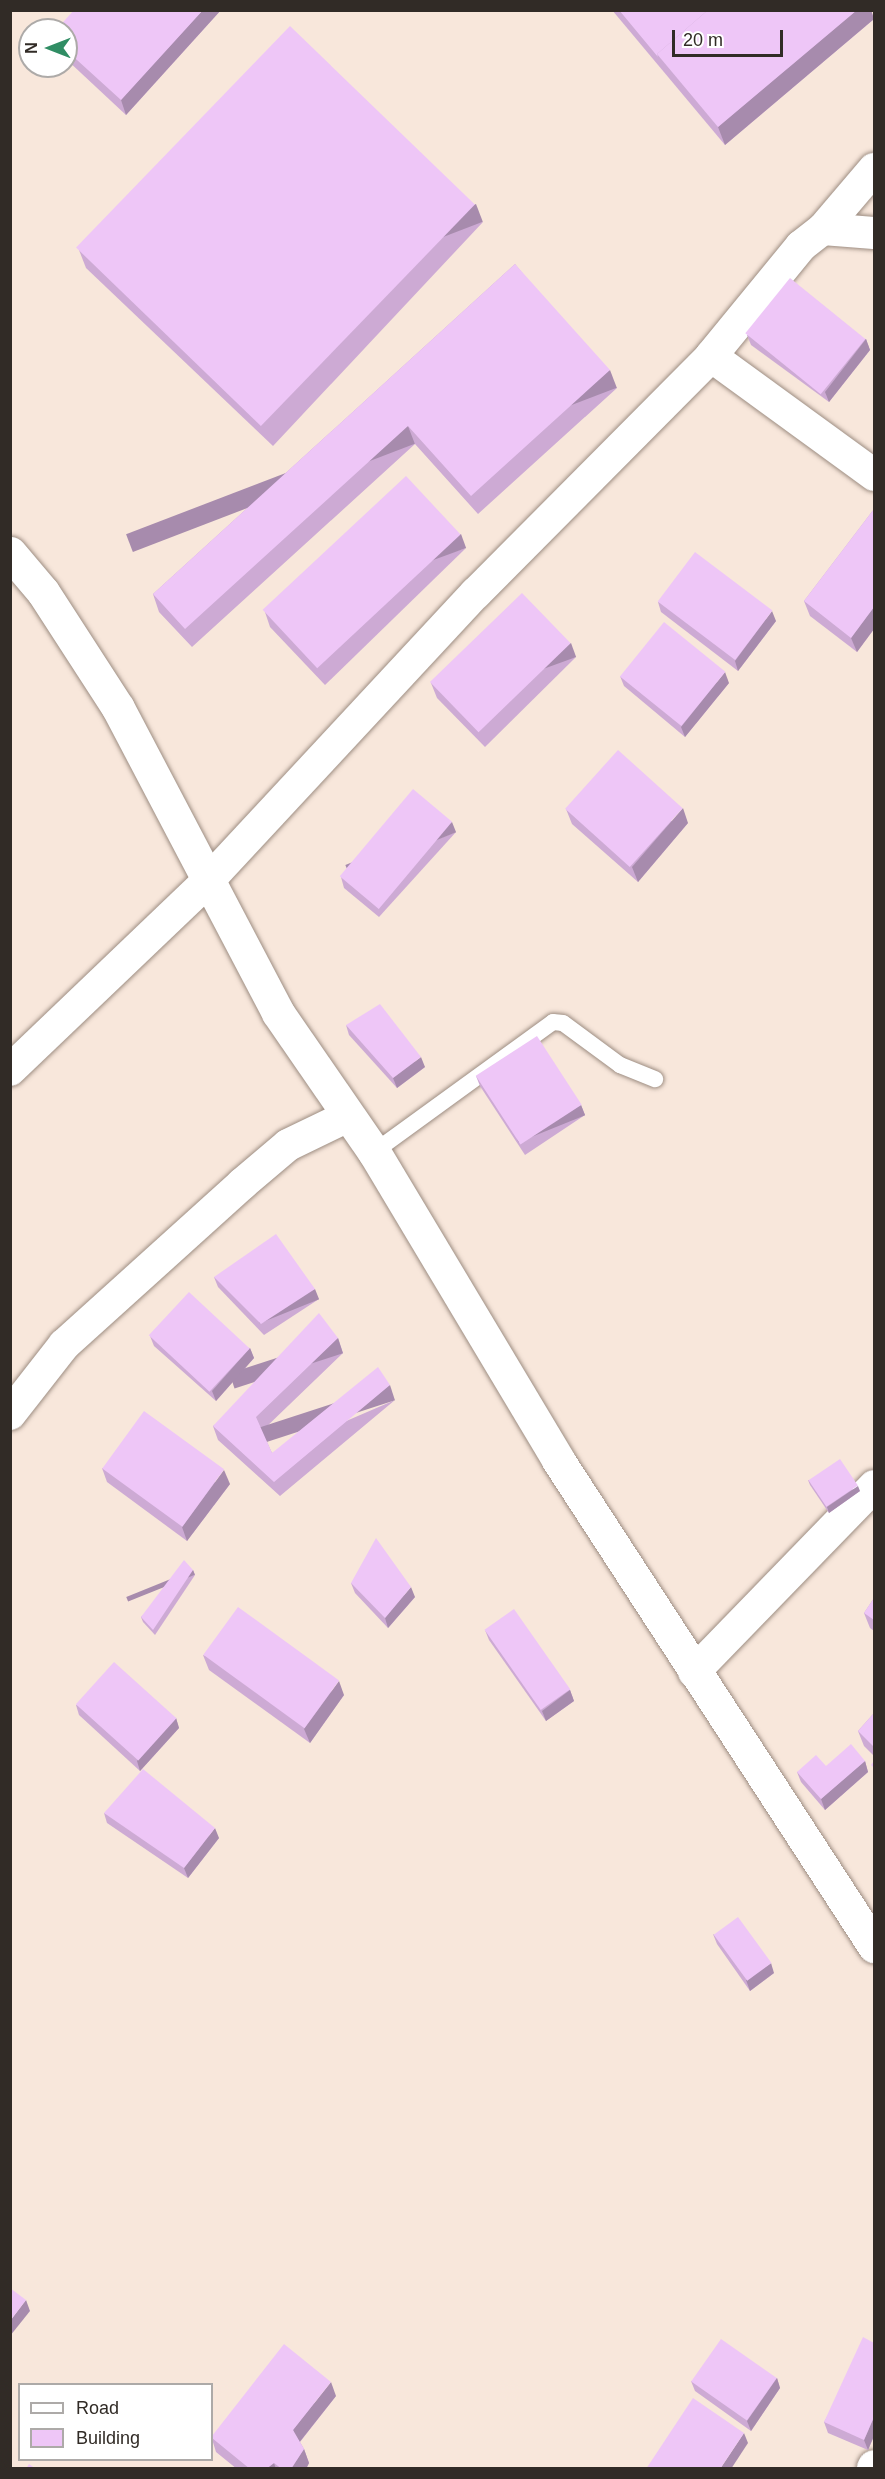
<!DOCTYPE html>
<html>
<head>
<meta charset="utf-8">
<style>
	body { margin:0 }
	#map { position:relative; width:885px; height:2479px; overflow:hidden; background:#f8e7db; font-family:Arial,sans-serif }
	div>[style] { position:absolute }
	.roads { filter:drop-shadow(0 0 2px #9d8d82) drop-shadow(0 0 2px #9d8d82) }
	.lane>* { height:16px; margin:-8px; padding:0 8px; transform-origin:8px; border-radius:8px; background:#fff }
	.street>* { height:32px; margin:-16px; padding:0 16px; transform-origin:16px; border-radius:16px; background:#fff }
	.secondary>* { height:33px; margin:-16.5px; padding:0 16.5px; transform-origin:16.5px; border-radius:16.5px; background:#fff }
	.wall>* { inset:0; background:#cdaad4 }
	.shaded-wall>* { inset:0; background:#a78bad; transform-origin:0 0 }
	.building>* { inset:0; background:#eec6f7; transform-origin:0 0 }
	span { translate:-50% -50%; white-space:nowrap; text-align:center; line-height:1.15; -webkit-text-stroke:5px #fff; paint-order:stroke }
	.frame { position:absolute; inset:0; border:12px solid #312b26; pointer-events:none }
	.legend { position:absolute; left:18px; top:2383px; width:195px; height:78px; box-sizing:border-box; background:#fff; border:2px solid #adaaa8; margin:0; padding:8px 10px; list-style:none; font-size:18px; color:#312b26 }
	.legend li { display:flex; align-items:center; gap:12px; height:30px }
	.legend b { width:30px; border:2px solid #adaaa8 }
	.north { position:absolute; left:18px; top:18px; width:60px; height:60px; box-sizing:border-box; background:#fff; border:2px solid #adaaa8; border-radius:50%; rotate:270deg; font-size:16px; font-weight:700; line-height:24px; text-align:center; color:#312b26 }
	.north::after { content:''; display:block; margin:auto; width:21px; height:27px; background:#308d64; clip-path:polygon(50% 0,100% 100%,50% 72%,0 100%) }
	.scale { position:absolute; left:672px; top:30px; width:111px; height:27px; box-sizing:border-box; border:3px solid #312b26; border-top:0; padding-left:8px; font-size:18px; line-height:21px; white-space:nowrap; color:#312b26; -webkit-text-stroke:4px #fff; paint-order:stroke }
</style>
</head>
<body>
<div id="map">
	<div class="roads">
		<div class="lane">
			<i style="left:374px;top:1152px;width:221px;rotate:-36deg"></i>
			<i style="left:553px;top:1022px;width:10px;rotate:6deg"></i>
			<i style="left:563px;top:1023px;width:71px;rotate:36.4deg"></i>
			<i style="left:620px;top:1065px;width:38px;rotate:22deg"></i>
		</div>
		<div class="street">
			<i style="left:823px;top:229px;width:79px;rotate:-49.6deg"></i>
			<i style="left:711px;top:356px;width:202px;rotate:36.1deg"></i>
			<i style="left:10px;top:1070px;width:274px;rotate:-43.7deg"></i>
			<i style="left:208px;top:881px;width:393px;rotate:-47.1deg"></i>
			<i style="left:476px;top:593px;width:334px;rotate:-45.2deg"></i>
			<i style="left:711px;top:356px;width:142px;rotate:-50.7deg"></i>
			<i style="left:801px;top:246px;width:28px;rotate:-38deg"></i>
			<i style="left:823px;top:229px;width:51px;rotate:4.5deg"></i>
			<i style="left:10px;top:1414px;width:88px;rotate:-52deg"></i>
			<i style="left:64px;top:1345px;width:240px;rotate:-42.1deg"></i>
			<i style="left:242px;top:1184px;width:60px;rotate:-40.3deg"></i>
			<i style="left:288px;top:1145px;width:67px;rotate:-25.8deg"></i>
			<i style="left:694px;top:1672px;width:259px;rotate:-45.9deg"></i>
			<i style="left:873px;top:2468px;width:2px;rotate:-63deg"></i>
		</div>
		<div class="secondary">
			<i style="left:10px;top:553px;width:51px;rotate:49.8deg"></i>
			<i style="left:43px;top:592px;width:138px;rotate:57.1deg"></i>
			<i style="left:118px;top:708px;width:344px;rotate:62.3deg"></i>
			<i style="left:278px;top:1013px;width:169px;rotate:55.4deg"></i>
			<i style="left:374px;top:1152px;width:359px;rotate:59.1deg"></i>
			<i style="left:558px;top:1460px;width:580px;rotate:56.97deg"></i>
		</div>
	</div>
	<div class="wall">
		<i style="clip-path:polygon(221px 10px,126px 115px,66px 59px,66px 30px)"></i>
		<i style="clip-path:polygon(612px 10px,871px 10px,874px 19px,725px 145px)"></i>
		<i style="clip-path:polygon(483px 222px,273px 446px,86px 268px,79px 250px)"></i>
		<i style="clip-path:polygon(515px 264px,617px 388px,478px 514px,415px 444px,192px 647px,159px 612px,153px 594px)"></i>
		<i style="clip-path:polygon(747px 335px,866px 339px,870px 350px,829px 402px,751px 345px)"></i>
		<i style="clip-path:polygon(874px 509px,874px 629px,857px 652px,810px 616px,804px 601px)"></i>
		<i style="clip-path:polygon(466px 548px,325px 685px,270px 627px,265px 612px)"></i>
		<i style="clip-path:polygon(658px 602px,776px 621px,738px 671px,661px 612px)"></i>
		<i style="clip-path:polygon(576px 657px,485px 747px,437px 698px,431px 683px)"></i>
		<i style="clip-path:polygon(620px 676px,729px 683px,685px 737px,624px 686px)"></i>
		<i style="clip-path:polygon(566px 809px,688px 823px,638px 882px,572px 824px)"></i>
		<i style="clip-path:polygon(456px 832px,379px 917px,344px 888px,341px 877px)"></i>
		<i style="clip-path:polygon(346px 1025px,425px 1067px,397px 1088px,349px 1035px)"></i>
		<i style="clip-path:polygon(476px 1076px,581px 1105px,585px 1115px,525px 1155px,480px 1086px)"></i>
		<i style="clip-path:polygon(214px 1277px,319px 1299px,264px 1335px,218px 1287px)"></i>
		<i style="clip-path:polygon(150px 1336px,250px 1348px,254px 1358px,216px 1401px,154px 1346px)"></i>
		<i style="clip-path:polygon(338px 1338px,343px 1353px,262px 1431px,272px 1453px,395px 1400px,280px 1496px,218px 1440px,213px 1426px)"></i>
		<i style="clip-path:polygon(102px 1468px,230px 1484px,187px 1541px,107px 1482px)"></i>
		<i style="clip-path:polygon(808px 1480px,860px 1491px,829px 1513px,810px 1485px)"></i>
		<i style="clip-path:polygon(193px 1570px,195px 1575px,155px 1635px,143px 1622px,141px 1617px)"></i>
		<i style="clip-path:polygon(351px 1583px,415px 1597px,388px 1628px,355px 1593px)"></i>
		<i style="clip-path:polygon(874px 1598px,874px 1631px,870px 1628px,864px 1613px)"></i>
		<i style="clip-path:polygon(485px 1630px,570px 1690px,574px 1701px,546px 1721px,489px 1640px)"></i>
		<i style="clip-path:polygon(203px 1655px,344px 1695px,310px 1743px,209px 1670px)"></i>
		<i style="clip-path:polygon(76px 1705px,176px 1718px,179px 1728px,140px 1771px,79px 1715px)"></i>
		<i style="clip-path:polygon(874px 1713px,874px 1756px,864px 1746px,858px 1731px)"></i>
		<i style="clip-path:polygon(865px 1761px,868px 1772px,825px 1810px,801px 1782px,797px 1772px,826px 1766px)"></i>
		<i style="clip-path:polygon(104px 1813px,219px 1838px,188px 1878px,107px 1823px)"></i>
		<i style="clip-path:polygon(713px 1934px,774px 1973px,750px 1991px,717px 1944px)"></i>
		<i style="clip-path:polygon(874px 2343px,874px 2436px,868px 2450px,828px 2433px,824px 2422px)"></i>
		<i style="clip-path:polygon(777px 2378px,780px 2388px,751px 2431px,695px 2391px,691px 2381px)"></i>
		<i style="clip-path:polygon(336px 2396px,300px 2442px,304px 2449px,309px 2463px,306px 2469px,237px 2469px,216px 2452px,212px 2439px,212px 2436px)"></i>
	</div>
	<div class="shaded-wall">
		<i style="clip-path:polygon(203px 10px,221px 10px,126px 115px,121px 100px)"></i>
		<i style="clip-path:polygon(857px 10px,871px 10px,874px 19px,725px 145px,718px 127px)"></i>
		<i style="left:476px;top:204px;width:19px;height:307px;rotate:69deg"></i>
		<i style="clip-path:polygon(866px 339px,870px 350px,829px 402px,825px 392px)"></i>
		<i style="left:610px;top:370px;width:19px;height:188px;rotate:69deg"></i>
		<i style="left:408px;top:426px;width:19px;height:302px;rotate:69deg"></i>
		<i style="left:461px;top:534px;width:15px;height:197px;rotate:70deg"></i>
		<i style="clip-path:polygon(874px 607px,874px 629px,857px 652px,851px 638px)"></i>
		<i style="clip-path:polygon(772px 611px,776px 621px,738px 671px,735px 661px)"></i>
		<i style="left:571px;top:643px;width:15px;height:128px;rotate:70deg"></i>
		<i style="clip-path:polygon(725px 672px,729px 683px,685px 737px,681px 727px)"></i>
		<i style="clip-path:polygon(683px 808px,688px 823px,638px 882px,632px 867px)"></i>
		<i style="left:452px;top:822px;width:11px;height:115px;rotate:68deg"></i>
		<i style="clip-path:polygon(421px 1057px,425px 1067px,397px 1088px,393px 1078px)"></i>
		<i style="left:581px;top:1105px;width:11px;height:72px;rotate:68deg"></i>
		<i style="left:315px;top:1289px;width:11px;height:64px;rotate:68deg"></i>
		<i style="left:338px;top:1338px;width:16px;height:114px;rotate:72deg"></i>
		<i style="clip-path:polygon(250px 1348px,254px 1358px,216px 1401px,212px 1391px)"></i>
		<i style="left:390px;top:1385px;width:16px;height:151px;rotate:72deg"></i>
		<i style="clip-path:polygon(224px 1470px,230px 1484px,187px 1541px,182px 1527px)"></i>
		<i style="clip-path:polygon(858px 1486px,860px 1491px,829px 1513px,827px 1507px)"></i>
		<i style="left:193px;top:1570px;width:5px;height:72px;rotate:68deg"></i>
		<i style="clip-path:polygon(411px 1587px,415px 1597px,388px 1628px,385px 1618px)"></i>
		<i style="clip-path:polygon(339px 1681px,344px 1695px,310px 1743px,304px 1729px)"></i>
		<i style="clip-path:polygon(570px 1690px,574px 1701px,546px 1721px,542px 1711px)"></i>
		<i style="clip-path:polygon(176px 1718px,179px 1728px,140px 1771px,137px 1761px)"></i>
		<i style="clip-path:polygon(865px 1761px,868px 1772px,825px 1810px,821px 1799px)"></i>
		<i style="clip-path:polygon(215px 1828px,219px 1838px,188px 1878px,184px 1868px)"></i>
		<i style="clip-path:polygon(771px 1963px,774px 1973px,750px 1991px,746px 1980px)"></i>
		<i style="clip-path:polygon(26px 2300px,30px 2311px,10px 2336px,10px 2321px)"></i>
		<i style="clip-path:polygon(777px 2378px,780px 2388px,751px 2431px,747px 2421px)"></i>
		<i style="clip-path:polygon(331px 2382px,336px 2396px,298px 2444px,293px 2430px)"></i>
		<i style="clip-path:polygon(874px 2417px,874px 2436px,868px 2450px,864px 2440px)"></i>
		<i style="clip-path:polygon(744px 2433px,748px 2443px,731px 2469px,720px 2469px)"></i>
		<i style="clip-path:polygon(304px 2449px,309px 2463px,306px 2469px,291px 2469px)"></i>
		<i style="clip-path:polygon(274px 2463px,276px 2469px,266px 2469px)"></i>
	</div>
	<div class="building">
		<i style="clip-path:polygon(74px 10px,203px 10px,121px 100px,66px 50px,66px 30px,56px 30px)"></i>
		<i style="clip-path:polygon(619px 10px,708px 10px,657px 54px,658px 57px)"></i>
		<i style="clip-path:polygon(708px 10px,857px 10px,718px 127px,657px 54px)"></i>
		<i style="left:290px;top:26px;width:257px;height:308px;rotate:44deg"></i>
		<i style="clip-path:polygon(515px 264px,610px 370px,471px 496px,408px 426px,185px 629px,153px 594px)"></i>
		<i style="left:790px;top:278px;width:97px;height:71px;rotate:39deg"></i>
		<i style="left:406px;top:476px;width:80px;height:196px;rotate:47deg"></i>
		<i style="clip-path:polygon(874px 509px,874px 607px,851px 638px,804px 601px)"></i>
		<i style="left:695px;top:552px;width:97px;height:62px;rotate:37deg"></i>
		<i style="left:522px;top:593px;width:70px;height:128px;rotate:46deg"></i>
		<i style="left:664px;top:622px;width:79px;height:70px;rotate:39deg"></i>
		<i style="left:618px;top:750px;width:87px;height:79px;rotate:42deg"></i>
		<i style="left:413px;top:789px;width:51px;height:114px;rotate:40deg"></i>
		<i style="clip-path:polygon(380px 1004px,421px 1057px,393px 1078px,346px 1025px)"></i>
		<i style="left:537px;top:1036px;width:82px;height:73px;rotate:57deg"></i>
		<i style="clip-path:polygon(276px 1234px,315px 1289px,261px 1324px,214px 1277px)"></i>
		<i style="left:189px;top:1292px;width:83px;height:59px;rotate:43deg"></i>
		<i style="clip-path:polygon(319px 1313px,338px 1338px,256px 1417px,272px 1453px,378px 1367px,390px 1385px,274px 1482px,213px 1426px)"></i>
		<i style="left:144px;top:1411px;width:99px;height:71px;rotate:36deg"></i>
		<i style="left:840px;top:1459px;width:32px;height:38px;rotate:56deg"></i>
		<i style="clip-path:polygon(376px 1538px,411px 1587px,385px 1618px,351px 1583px)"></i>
		<i style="clip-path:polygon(184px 1560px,193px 1570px,153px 1630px,141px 1617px)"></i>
		<i style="clip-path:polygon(874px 1598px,874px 1620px,864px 1613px)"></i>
		<i style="left:238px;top:1607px;width:125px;height:59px;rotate:36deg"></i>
		<i style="left:514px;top:1609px;width:98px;height:36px;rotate:55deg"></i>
		<i style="left:114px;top:1662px;width:84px;height:57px;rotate:42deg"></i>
		<i style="clip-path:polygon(874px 1713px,874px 1747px,858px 1731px)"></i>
		<i style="clip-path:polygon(851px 1744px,865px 1761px,821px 1799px,797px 1772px,816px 1755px,826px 1766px)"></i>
		<i style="clip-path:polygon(874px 1761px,874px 1768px,871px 1765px)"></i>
		<i style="clip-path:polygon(143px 1769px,215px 1828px,184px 1868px,104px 1813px)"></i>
		<i style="left:738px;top:1917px;width:57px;height:30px;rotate:54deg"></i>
		<i style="clip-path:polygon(10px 2288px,26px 2300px,10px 2321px)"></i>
		<i style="clip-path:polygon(863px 2337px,874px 2343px,874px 2417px,864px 2440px,824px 2422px)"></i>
		<i style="left:721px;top:2339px;width:68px;height:52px;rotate:35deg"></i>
		<i style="clip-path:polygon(284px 2344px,331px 2382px,293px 2430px,304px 2449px,291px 2469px,282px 2469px,274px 2463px,266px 2469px,250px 2469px,212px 2438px,212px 2436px)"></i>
		<i style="clip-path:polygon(693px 2398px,744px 2433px,720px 2469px,646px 2469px)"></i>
		<i style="clip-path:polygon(29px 2464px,36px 2469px,26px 2469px)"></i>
	</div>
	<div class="frame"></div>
	<ul class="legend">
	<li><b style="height:8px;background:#fff"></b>Road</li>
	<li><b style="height:16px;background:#eec6f7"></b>Building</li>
	</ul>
	<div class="north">N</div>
	<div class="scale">20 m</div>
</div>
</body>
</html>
